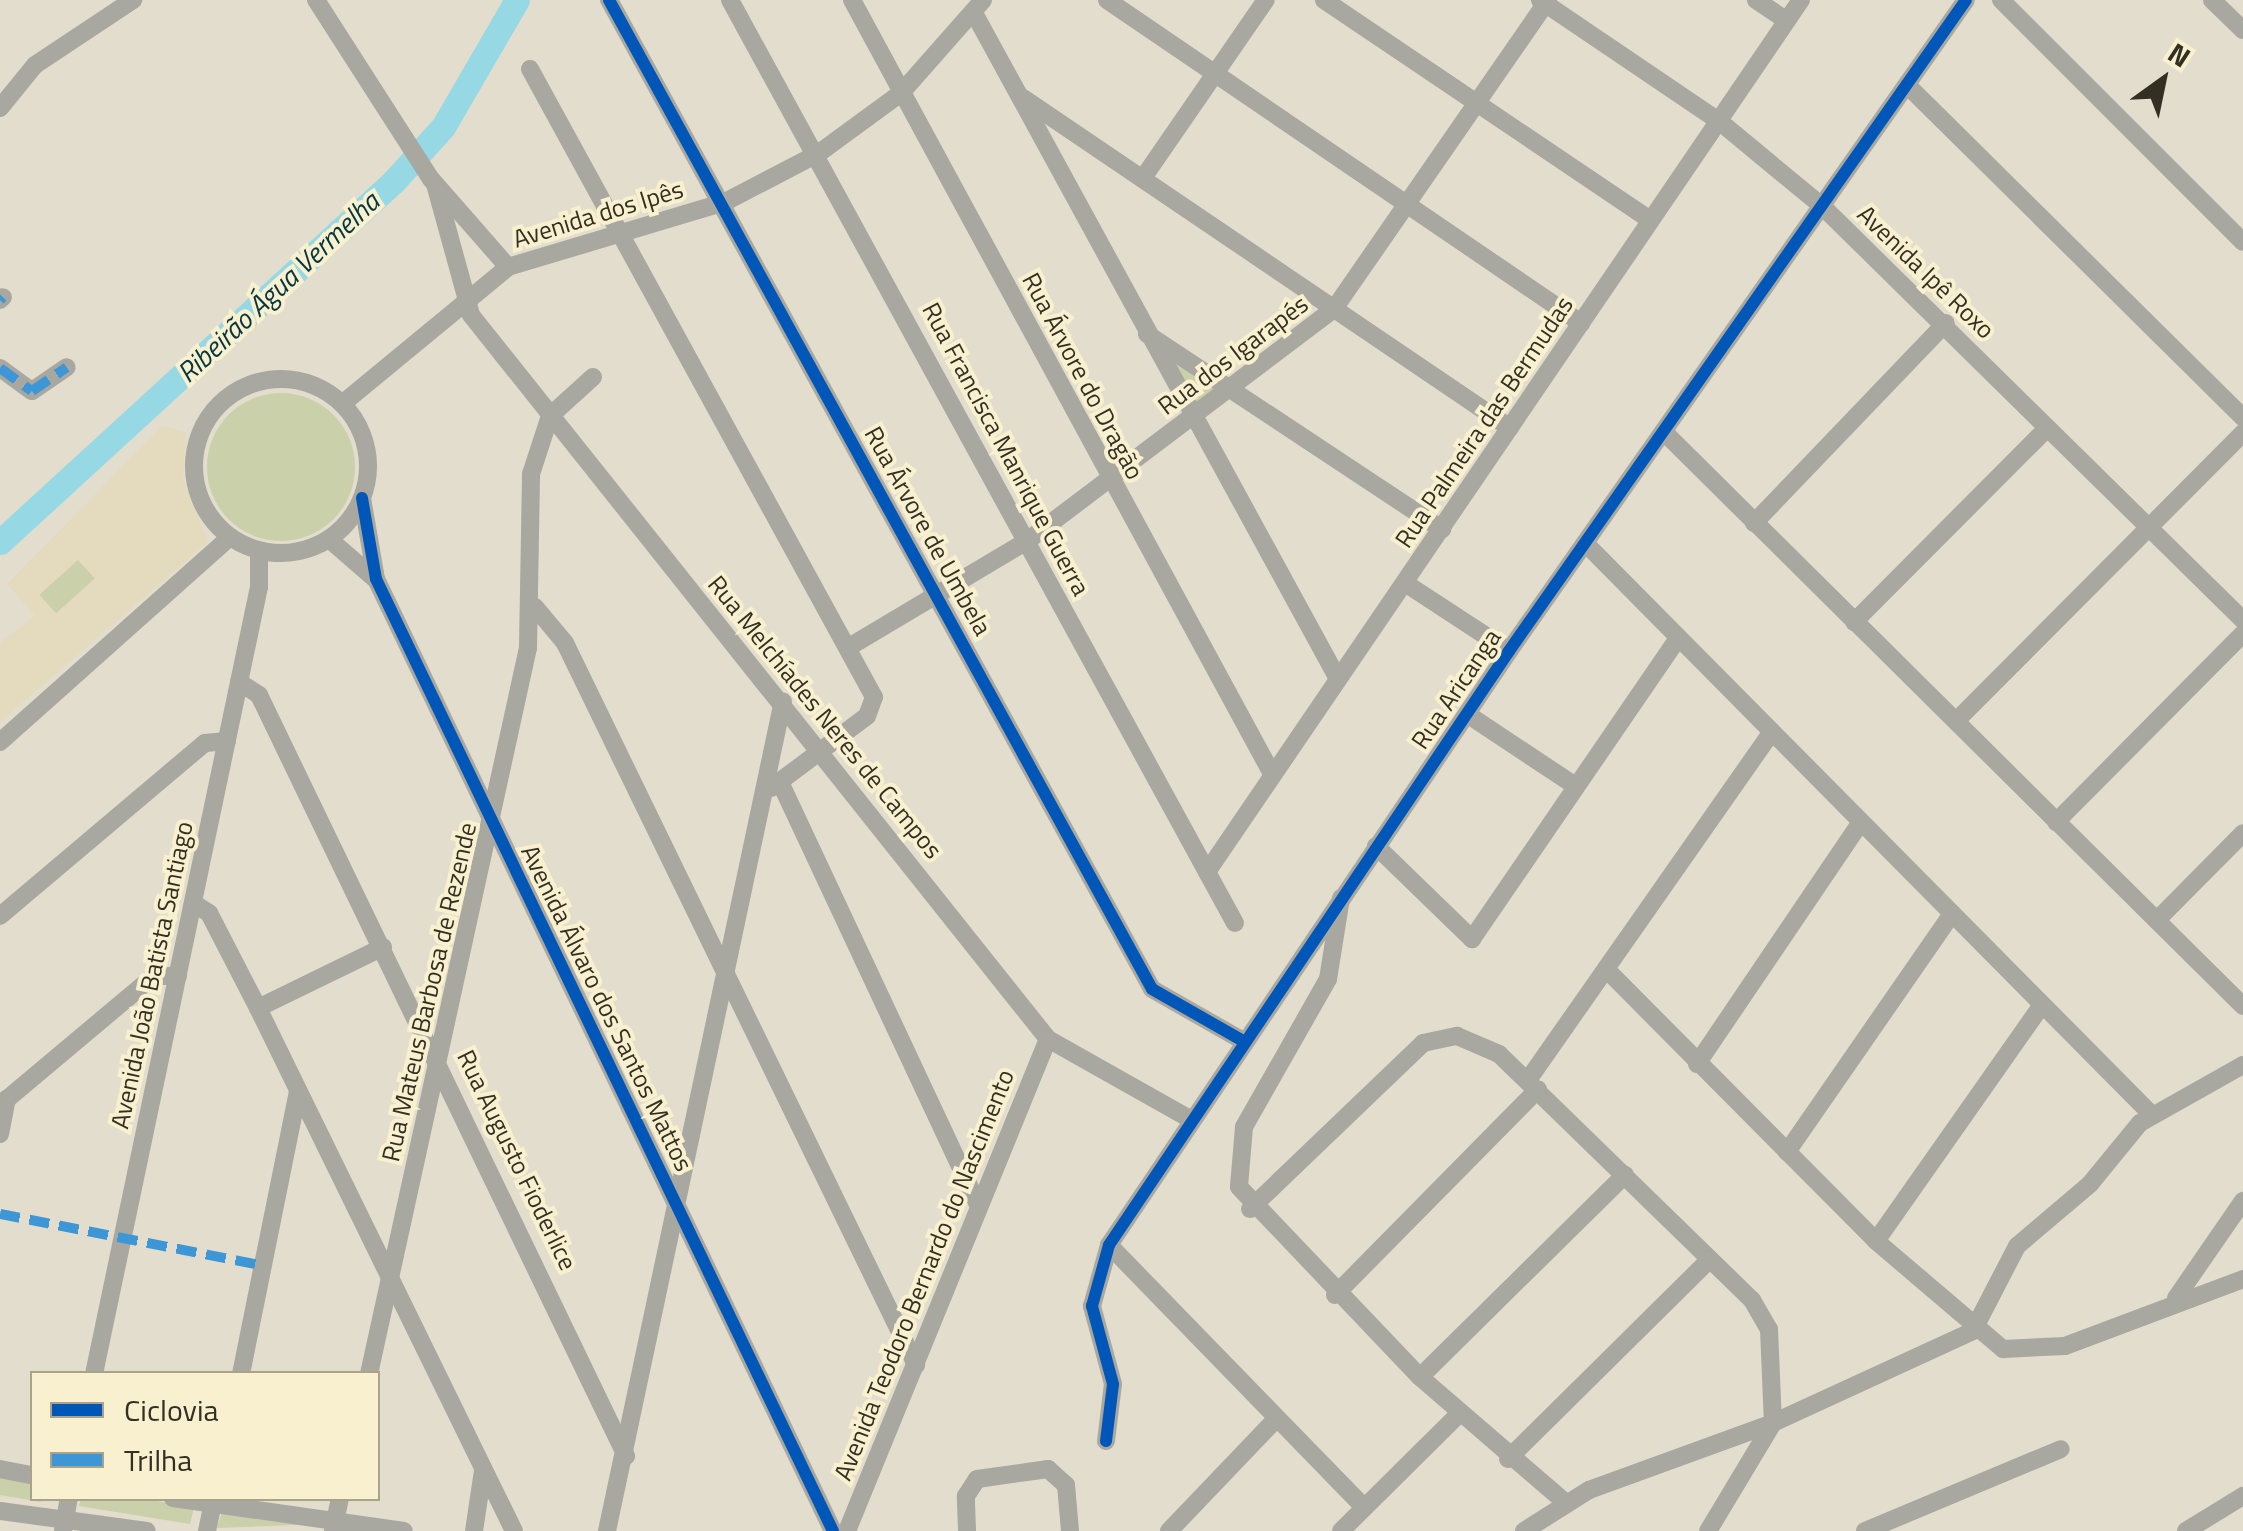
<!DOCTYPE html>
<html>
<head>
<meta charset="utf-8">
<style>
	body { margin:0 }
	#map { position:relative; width:2243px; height:1531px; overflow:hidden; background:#e2ddcc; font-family:"Titillium Web",sans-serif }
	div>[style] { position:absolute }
	.built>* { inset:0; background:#e4dbbe }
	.green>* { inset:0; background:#cad0a9; transform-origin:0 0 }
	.round { border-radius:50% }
	.river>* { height:25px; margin:-12.5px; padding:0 12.5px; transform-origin:12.5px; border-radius:12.5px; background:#96d8e3 }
	.minor>* { height:18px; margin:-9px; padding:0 9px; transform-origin:9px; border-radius:9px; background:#a8a7a0 }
	.minor>.ring { margin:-9px; padding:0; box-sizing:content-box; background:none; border:18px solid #a8a7a0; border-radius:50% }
	.quiet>* { height:10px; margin-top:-5px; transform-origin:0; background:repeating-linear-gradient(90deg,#3d97d6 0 20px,transparent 0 30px) }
	.cycleway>* { height:12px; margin:-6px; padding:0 6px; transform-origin:6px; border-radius:6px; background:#0057b8 }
	span { translate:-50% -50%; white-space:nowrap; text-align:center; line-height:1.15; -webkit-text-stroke:8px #f9f0cf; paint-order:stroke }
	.street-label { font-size:25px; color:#333023 }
	.water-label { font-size:28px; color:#05363f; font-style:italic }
	.legend { position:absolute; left:30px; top:1371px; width:350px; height:130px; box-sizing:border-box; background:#f9f0cf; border:2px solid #aaa38a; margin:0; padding:12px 18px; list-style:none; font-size:30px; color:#333023 }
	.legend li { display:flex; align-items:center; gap:20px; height:50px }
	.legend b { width:50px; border:2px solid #aaa38a }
	.north { position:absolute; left:2113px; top:30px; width:100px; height:100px; -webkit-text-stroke:8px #f9f0cf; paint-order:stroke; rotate:33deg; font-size:28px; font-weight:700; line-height:40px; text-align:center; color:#333023 }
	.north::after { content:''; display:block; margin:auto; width:35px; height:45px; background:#333023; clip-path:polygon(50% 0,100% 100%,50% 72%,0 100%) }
</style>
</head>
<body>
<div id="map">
	<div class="built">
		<i style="clip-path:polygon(162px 426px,186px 432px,183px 478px,208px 542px,0 722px,0 643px,35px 616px,7px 584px)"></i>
	</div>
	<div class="green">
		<i style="clip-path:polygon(1136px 321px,1229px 385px,1187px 416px)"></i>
		<i class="round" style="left:207px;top:393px;width:148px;height:148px"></i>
		<i style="left:78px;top:560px;width:25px;height:52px;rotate:48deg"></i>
		<i style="clip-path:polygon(0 1476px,32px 1481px,41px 1502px,0 1495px)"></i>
		<i style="clip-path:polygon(138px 1498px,194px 1507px,190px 1524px,79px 1506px,81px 1499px)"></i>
		<i style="clip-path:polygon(223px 1509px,319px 1524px,217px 1528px)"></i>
	</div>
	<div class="river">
		<i style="left:0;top:542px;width:534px;rotate:-42.5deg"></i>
		<i style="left:394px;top:181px;width:73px;rotate:-47.8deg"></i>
		<i style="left:443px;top:127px;width:147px;rotate:-59.8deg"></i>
	</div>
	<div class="minor">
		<i style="left:316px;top:0;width:213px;rotate:57.3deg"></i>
		<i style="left:431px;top:179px;width:117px;rotate:48.8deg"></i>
		<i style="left:609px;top:0;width:1128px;rotate:61.23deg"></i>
		<i style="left:1152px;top:989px;width:105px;rotate:29.7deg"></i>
		<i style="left:730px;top:0;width:1052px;rotate:61.32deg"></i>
		<i style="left:852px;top:0;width:881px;rotate:61.51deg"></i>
		<i style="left:1107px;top:0;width:574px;rotate:34.27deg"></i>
		<i style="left:1324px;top:0;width:393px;rotate:34deg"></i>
		<i style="left:1540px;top:0;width:216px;rotate:34.1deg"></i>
		<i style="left:1719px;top:121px;width:136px;rotate:39.6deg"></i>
		<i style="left:1824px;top:208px;width:588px;rotate:44.52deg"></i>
		<i style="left:1756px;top:0;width:37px;rotate:34deg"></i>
		<i style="left:2001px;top:0;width:342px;rotate:45deg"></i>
		<i style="left:2212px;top:0;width:43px;rotate:44.1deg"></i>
		<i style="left:974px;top:13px;width:759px;rotate:61.34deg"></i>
		<i style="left:530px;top:69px;width:716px;rotate:61.29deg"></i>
		<i style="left:874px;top:697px;width:20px;rotate:110deg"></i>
		<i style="left:867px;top:716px;width:120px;rotate:143.1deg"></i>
		<i style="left:1909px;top:87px;width:470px;rotate:44.7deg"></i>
		<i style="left:1023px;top:98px;width:588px;rotate:34.12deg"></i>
		<i style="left:0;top:108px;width:55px;rotate:-50.9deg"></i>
		<i style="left:35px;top:65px;width:118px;rotate:-33.6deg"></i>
		<i style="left:1143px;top:178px;width:216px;rotate:-55.4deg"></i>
		<i style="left:435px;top:184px;width:136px;rotate:74.6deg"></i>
		<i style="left:471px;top:315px;width:926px;rotate:51.45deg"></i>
		<i style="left:1048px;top:1039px;width:163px;rotate:29.4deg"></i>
		<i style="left:0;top:300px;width:4px;rotate:-45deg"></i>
		<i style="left:1147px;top:334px;width:354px;rotate:33.5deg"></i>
		<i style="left:0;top:368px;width:39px;rotate:36deg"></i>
		<i style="left:32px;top:391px;width:42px;rotate:-34.4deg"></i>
		<i class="ring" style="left:194px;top:379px;width:156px;height:156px"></i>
		<i style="left:342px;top:404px;width:215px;rotate:-39.5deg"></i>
		<i style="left:508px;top:267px;width:227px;rotate:-16.7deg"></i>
		<i style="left:725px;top:202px;width:106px;rotate:-27.5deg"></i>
		<i style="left:819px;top:153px;width:102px;rotate:-36.2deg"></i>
		<i style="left:901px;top:93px;width:124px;rotate:-48.6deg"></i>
		<i style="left:1667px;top:435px;width:811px;rotate:44.75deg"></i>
		<i style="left:362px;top:498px;width:82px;rotate:80.2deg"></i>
		<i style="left:376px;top:579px;width:1056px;rotate:64.36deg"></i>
		<i style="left:1754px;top:523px;width:277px;rotate:-46.2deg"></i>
		<i style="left:329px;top:539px;width:61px;rotate:41deg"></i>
		<i style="left:1585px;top:543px;width:804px;rotate:45.25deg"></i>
		<i style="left:1405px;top:583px;width:124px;rotate:33.2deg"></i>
		<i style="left:535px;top:607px;width:47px;rotate:50.2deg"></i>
		<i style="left:565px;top:643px;width:803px;rotate:64.07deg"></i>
		<i style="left:1854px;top:622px;width:274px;rotate:-45.1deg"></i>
		<i style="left:849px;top:647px;width:207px;rotate:-30.8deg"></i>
		<i style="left:1027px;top:541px;width:385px;rotate:-37.1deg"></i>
		<i style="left:1334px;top:309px;width:376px;rotate:-55.3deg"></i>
		<i style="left:239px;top:682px;width:24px;rotate:33deg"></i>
		<i style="left:259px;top:695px;width:845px;rotate:64.25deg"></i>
		<i style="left:1467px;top:714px;width:128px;rotate:33.6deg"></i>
		<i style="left:1956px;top:721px;width:407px;rotate:-45.1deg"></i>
		<i style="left:0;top:742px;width:308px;rotate:-41.7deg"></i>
		<i style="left:780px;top:782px;width:468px;rotate:64.9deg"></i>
		<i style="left:2056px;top:822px;width:265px;rotate:-45.2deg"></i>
		<i style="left:1376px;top:846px;width:134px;rotate:44.1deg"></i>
		<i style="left:1472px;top:939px;width:365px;rotate:-55.6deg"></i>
		<i style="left:1207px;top:872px;width:1055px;rotate:-55.74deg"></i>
		<i style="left:1341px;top:898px;width:82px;rotate:99.1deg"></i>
		<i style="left:1328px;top:979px;width:170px;rotate:119.6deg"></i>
		<i style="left:1244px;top:1127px;width:60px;rotate:94.8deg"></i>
		<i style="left:1239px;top:1187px;width:262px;rotate:46.4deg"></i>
		<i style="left:1420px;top:1377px;width:191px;rotate:40.8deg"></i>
		<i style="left:193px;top:903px;width:19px;rotate:32deg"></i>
		<i style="left:209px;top:913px;width:107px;rotate:62.7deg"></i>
		<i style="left:258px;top:1008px;width:582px;rotate:63.92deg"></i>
		<i style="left:0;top:916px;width:268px;rotate:-40.2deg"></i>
		<i style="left:205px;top:743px;width:22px;rotate:-5deg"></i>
		<i style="left:2157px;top:920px;width:122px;rotate:-45.3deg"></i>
		<i style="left:1606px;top:969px;width:383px;rotate:45.2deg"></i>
		<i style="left:1876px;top:1241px;width:167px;rotate:40.4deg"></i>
		<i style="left:2003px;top:1349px;width:62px;rotate:-2.8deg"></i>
		<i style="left:2065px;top:1346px;width:190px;rotate:-20.6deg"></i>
		<i style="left:258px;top:1008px;width:139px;rotate:-26deg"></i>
		<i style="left:1697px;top:1064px;width:292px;rotate:-55.9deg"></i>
		<i style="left:1528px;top:1080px;width:425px;rotate:-55deg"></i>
		<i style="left:0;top:1105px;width:201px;rotate:-40deg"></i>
		<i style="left:154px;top:976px;width:24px"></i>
		<i style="left:0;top:1134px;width:36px;rotate:-79deg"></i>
		<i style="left:1787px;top:1152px;width:290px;rotate:-55.3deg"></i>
		<i style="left:1250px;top:1209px;width:240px;rotate:-43.8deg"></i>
		<i style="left:1423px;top:1043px;width:35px;rotate:-12deg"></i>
		<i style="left:1457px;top:1036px;width:46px;rotate:23.2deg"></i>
		<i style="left:1499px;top:1054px;width:353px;rotate:44.2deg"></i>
		<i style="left:1752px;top:1300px;width:34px;rotate:60deg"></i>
		<i style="left:1769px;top:1329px;width:94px;rotate:87.6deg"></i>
		<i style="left:1773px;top:1423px;width:126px;rotate:121deg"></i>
		<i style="left:1876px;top:1241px;width:289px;rotate:-54.9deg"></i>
		<i style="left:1109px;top:1245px;width:366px;rotate:45.8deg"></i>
		<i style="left:1335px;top:1295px;width:289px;rotate:-45.4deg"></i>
		<i style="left:2176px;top:1298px;width:118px;rotate:-55.4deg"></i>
		<i style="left:1973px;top:1331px;width:96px;rotate:-62.6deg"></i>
		<i style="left:2017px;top:1246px;width:96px;rotate:-40.3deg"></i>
		<i style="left:2090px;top:1184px;width:79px;rotate:-50.7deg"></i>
		<i style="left:2140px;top:1123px;width:118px;rotate:-29.4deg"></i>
		<i style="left:94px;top:1374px;width:804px;rotate:-78.16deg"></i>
		<i style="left:259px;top:587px;width:36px;rotate:-90deg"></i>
		<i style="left:241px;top:1374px;width:289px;rotate:-78.6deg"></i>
		<i style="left:369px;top:1374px;width:743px;rotate:-77.65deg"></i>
		<i style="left:528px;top:648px;width:174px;rotate:-89deg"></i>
		<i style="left:531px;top:474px;width:61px;rotate:-71.9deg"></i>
		<i style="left:550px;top:416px;width:58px;rotate:-42.2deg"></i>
		<i style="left:1420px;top:1377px;width:288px;rotate:-44.6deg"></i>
		<i style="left:1106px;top:1441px;width:57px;rotate:-83deg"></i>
		<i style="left:1113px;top:1384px;width:81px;rotate:-105.1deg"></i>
		<i style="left:1092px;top:1306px;width:63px;rotate:-74.4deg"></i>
		<i style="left:1109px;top:1245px;width:716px;rotate:-56.04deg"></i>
		<i style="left:1509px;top:651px;width:795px;rotate:-54.93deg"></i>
		<i style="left:1508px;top:1459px;width:284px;rotate:-44.7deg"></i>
		<i style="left:0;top:1469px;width:33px;rotate:11deg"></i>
		<i style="left:173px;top:1498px;width:233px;rotate:8.1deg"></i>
		<i style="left:0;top:1511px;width:148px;rotate:7.7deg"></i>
		<i style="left:63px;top:1531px;width:34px;rotate:-80deg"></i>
		<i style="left:207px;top:1531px;width:34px;rotate:-78deg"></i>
		<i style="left:333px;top:1531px;width:34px;rotate:-78deg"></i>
		<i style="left:474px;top:1531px;width:61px;rotate:-81.5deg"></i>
		<i style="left:607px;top:1531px;width:848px;rotate:-78.03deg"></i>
		<i style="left:847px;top:1531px;width:531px;rotate:-67.78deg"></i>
		<i style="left:967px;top:1531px;width:35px;rotate:-92deg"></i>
		<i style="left:966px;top:1496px;width:20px;rotate:-57deg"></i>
		<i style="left:977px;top:1479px;width:72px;rotate:-8deg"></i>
		<i style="left:1048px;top:1469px;width:24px;rotate:42deg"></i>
		<i style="left:1066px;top:1485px;width:46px;rotate:85deg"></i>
		<i style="left:1169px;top:1531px;width:155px;rotate:-46.3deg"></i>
		<i style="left:1341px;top:1531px;width:166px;rotate:-44.8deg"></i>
		<i style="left:1524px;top:1531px;width:77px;rotate:-32.2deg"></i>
		<i style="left:1589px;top:1490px;width:196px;rotate:-20deg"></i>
		<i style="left:1773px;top:1423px;width:220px;rotate:-24.7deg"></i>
		<i style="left:1865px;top:1531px;width:212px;rotate:-22.7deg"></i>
		<i style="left:2186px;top:1531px;width:67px;rotate:-31.6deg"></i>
	</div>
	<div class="quiet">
		<i style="left:0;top:300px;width:4px;rotate:-45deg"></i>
		<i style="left:0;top:368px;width:39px;rotate:36deg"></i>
		<i style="left:32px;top:391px;width:42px;rotate:-34.4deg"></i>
		<i style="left:0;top:1214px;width:269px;rotate:11.1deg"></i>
	</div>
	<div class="cycleway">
		<i style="left:609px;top:0;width:1128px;rotate:61.23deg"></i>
		<i style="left:1152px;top:989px;width:105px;rotate:29.7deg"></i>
		<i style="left:362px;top:498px;width:82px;rotate:80.2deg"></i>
		<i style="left:376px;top:579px;width:1056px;rotate:64.36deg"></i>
		<i style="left:1106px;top:1441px;width:57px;rotate:-83deg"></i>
		<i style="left:1113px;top:1384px;width:81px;rotate:-105.1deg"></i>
		<i style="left:1092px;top:1306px;width:63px;rotate:-74.4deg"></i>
		<i style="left:1109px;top:1245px;width:716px;rotate:-56.04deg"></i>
		<i style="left:1509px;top:651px;width:795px;rotate:-54.93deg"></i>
	</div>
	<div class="street-label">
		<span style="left:598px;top:214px;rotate:-17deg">Avenida dos Ipês</span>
		<span style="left:1926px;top:272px;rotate:44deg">Avenida Ipê Roxo</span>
		<span style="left:1233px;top:355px;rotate:-37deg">Rua dos Igarapés</span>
		<span style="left:1083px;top:376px;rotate:62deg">Rua Árvore do Dragão</span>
		<span style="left:1484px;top:422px;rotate:-56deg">Rua Palmeira das Bermudas</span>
		<span style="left:1006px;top:449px;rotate:62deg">Rua Francisca Manrique Guerra</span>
		<span style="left:928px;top:531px;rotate:61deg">Rua Árvore de Umbela</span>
		<span style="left:1456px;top:689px;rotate:-56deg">Rua Aricanga</span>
		<span style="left:825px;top:717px;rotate:51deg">Rua Melchíades Neres de Campos</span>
		<span style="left:152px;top:975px;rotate:-78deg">Avenida João Batista Santiago</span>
		<span style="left:429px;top:992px;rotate:-77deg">Rua Mateus Barbosa de Rezende</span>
		<span style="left:607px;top:1008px;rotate:64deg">Avenida Álvaro dos Santos Mattos</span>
		<span style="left:517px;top:1160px;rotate:64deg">Rua Augusto Fioderlice</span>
		<span style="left:924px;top:1275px;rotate:-68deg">Avenida Teodoro Bernardo do Nascimento</span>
	</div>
	<div class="water-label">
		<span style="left:278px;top:287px;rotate:-43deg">Ribeirão Água Vermelha</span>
	</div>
	<ul class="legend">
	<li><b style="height:12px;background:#0057b8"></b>Ciclovia</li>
	<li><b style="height:12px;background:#3d97d6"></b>Trilha</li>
	</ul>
	<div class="north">N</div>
</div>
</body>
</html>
